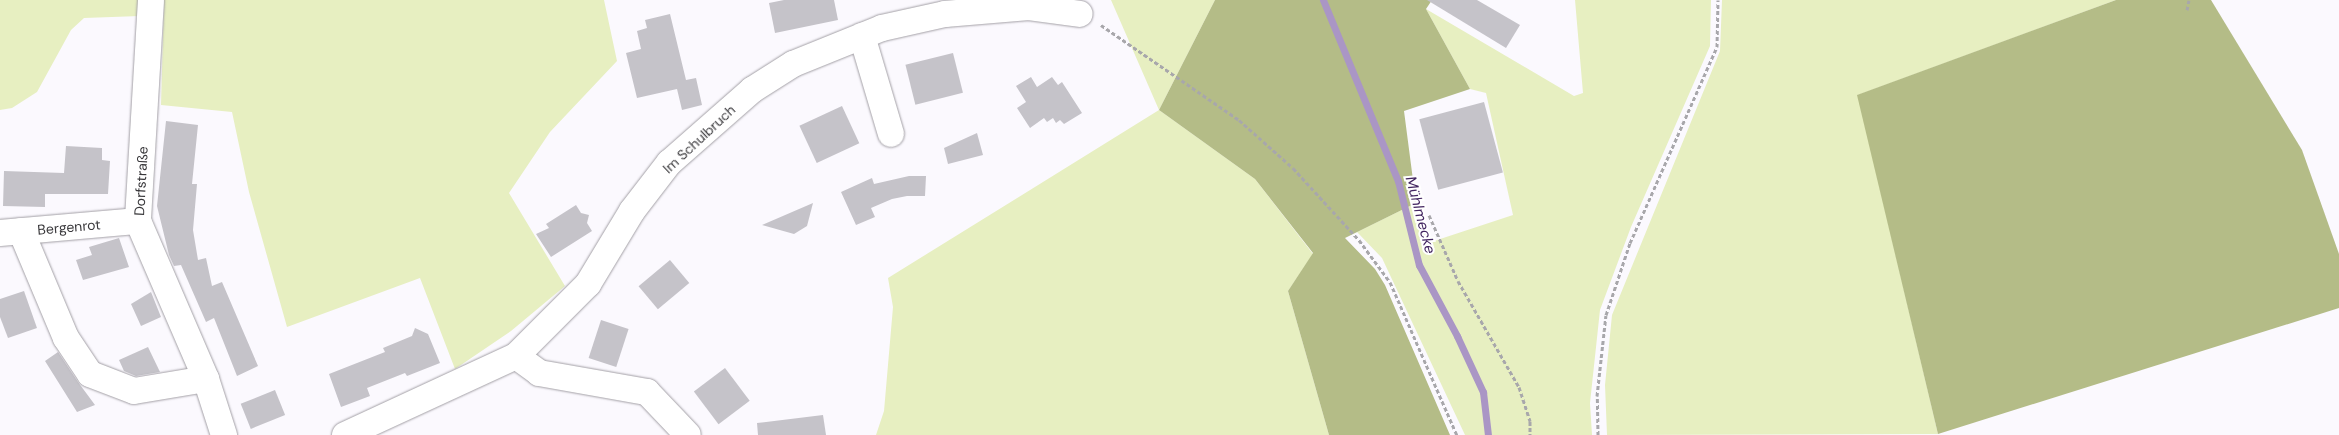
<!DOCTYPE html>
<html>
<head>
<meta charset="utf-8">
<style>
	body { margin:0 }
	#map { position:relative; width:2339px; height:435px; overflow:hidden; background:#fbf9fe; font-family:"DM Sans",sans-serif }
	div>[style] { position:absolute }
	.green>* { inset:0; background:#e7efc1 }
	.forest>* { inset:0; background:#b4bc87 }
	.stream>* { height:7px; margin:-3.5px; padding:0 3.5px; transform-origin:3.5px; border-radius:3.5px; background:#aa96c5 }
	.building>* { inset:0; background:#c5c3c9; transform-origin:0 0 }
	.path>* { height:3px; margin-top:-1.5px; transform-origin:0; background:repeating-linear-gradient(90deg,#a8a7ab 0 4px,transparent 0 6.5px) }
	.roads { filter:drop-shadow(0 0 1px #a3a0a6) drop-shadow(0 0 1px #a3a0a6) }
	.minor>* { height:26px; margin:-13px; padding:0 13px; transform-origin:13px; border-radius:13px; background:#fff }
	span { translate:-50% -50%; white-space:nowrap; text-align:center; line-height:1.15; -webkit-text-stroke:4px #fff; paint-order:stroke }
	.street-label { font-size:14px; color:#39383b }
	.water-label { font-size:15px; color:#422560; font-style:italic }
</style>
</head>
<body>
<div id="map">
	<div class="green">
		<i style="clip-path:polygon(0 0,141px 0,140px 16px,84px 18px,71px 30px,37px 92px,12px 108px,0 110px)"></i>
		<i style="clip-path:polygon(164px 0,604px 0,617px 61px,550px 132px,509px 193px,565px 286px,511px 331px,455px 369px,420px 278px,287px 327px,249px 192px,232px 112px,161px 105px)"></i>
		<i style="clip-path:polygon(1111px 0,1215px 0,1159px 110px,1255px 179px,1313px 254px,1288px 291px,1329px 435px,876px 435px,884px 411px,893px 307px,888px 278px,1159px 110px)"></i>
		<i style="clip-path:polygon(1575px 0,1711px 0,1710px 46px,1631px 227px,1600px 310px,1590px 403px,1592px 435px,1465px 435px,1382px 258px,1357px 232px,1416px 203px,1428px 243px,1513px 215px,1486px 93px,1470px 89px,1426px 9px,1574px 96px,1583px 93px)"></i>
		<i style="clip-path:polygon(1722px 0,2116px 0,1858px 95px,1938px 434px,1607px 435px,1605px 385px,1612px 315px,1720px 51px)"></i>
	</div>
	<div class="forest">
		<i style="clip-path:polygon(1215px 0,1432px 0,1426px 9px,1470px 89px,1404px 111px,1416px 203px,1345px 238px,1375px 269px,1385px 285px,1450px 435px,1329px 435px,1288px 291px,1313px 253px,1255px 179px,1159px 110px)"></i>
		<i style="clip-path:polygon(2116px 0,2211px 0,2302px 150px,2339px 254px,2339px 308px,1938px 434px,1857px 95px)"></i>
	</div>
	<div class="stream">
		<i style="left:1323px;top:0;width:196px;rotate:67.5deg"></i>
		<i style="left:1398px;top:181px;width:87px;rotate:76deg"></i>
		<i style="left:1419px;top:265px;width:81px;rotate:61.8deg"></i>
		<i style="left:1457px;top:336px;width:62px;rotate:65.1deg"></i>
		<i style="left:1483px;top:392px;width:43px;rotate:83.4deg"></i>
	</div>
	<div class="building">
		<i style="clip-path:polygon(784px 0,834px 0,838px 20px,775px 33px,769px 3px)"></i>
		<i style="clip-path:polygon(1427px 0,1477px 0,1520px 25px,1506px 48px)"></i>
		<i style="clip-path:polygon(670px 14px,686px 80px,696px 78px,702px 105px,682px 110px,677px 89px,637px 98px,626px 53px,641px 49px,637px 31px,647px 28px,645px 20px)"></i>
		<i style="left:953px;top:53px;width:41px;height:49px;rotate:76deg"></i>
		<i style="clip-path:polygon(1031px 77px,1037px 87px,1052px 77px,1058px 85px,1062px 82px,1082px 113px,1064px 124px,1060px 120px,1056px 123px,1053px 118px,1047px 122px,1044px 118px,1030px 128px,1017px 108px,1026px 102px,1016px 86px)"></i>
		<i style="left:1484px;top:102px;width:73px;height:67px;rotate:75deg"></i>
		<i style="left:842px;top:106px;width:41px;height:47px;rotate:65deg"></i>
		<i style="clip-path:polygon(166px 121px,198px 125px,192px 184px,197px 184px,193px 230px,198px 260px,206px 258px,212px 286px,222px 282px,258px 366px,237px 376px,214px 318px,206px 322px,181px 265px,174px 266px,169px 255px,157px 206px)"></i>
		<i style="clip-path:polygon(977px 133px,983px 155px,948px 164px,944px 148px)"></i>
		<i style="clip-path:polygon(66px 146px,102px 148px,102px 160px,110px 161px,108px 194px,45px 194px,45px 207px,3px 206px,4px 171px,64px 173px)"></i>
		<i style="clip-path:polygon(909px 176px,926px 176px,925px 196px,907px 196px,892px 199px,871px 208px,875px 217px,856px 225px,841px 192px,872px 178px,874px 184px)"></i>
		<i style="clip-path:polygon(813px 203px,807px 226px,794px 234px,762px 225px)"></i>
		<i style="clip-path:polygon(576px 205px,581px 213px,589px 215px,587px 223px,592px 231px,551px 257px,536px 234px,549px 228px,546px 224px)"></i>
		<i style="clip-path:polygon(119px 238px,129px 267px,83px 280px,76px 260px,92px 255px,89px 247px)"></i>
		<i style="left:670px;top:260px;width:30px;height:41px;rotate:50deg"></i>
		<i style="clip-path:polygon(24px 291px,37px 328px,8px 338px,0 317px,0 299px)"></i>
		<i style="clip-path:polygon(151px 292px,161px 317px,141px 326px,131px 304px)"></i>
		<i style="left:601px;top:320px;width:29px;height:40px;rotate:18deg"></i>
		<i style="clip-path:polygon(415px 328px,428px 334px,440px 363px,407px 376px,405px 373px,367px 388px,370px 396px,341px 407px,329px 374px,385px 352px,383px 348px,412px 336px)"></i>
		<i style="clip-path:polygon(148px 347px,160px 372px,136px 376px,124px 371px,119px 360px)"></i>
		<i style="clip-path:polygon(58px 352px,78px 382px,95px 405px,77px 412px,45px 361px)"></i>
		<i style="left:725px;top:368px;width:41px;height:39px;rotate:53deg"></i>
		<i style="left:275px;top:390px;width:27px;height:37px;rotate:68deg"></i>
		<i style="clip-path:polygon(823px 415px,826px 435px,758px 435px,757px 423px)"></i>
	</div>
	<div class="path">
		<i style="left:2187px;top:10px;width:10px;rotate:-79deg"></i>
		<i style="left:1101px;top:25px;width:168px;rotate:34.5deg"></i>
		<i style="left:1239px;top:120px;width:72px;rotate:41.6deg"></i>
		<i style="left:1293px;top:168px;width:98px;rotate:47.5deg"></i>
		<i style="left:1359px;top:240px;width:52px;rotate:53.6deg"></i>
		<i style="left:1390px;top:282px;width:167px;rotate:66.4deg"></i>
		<i style="left:1429px;top:215px;width:72px;rotate:66.3deg"></i>
		<i style="left:1458px;top:281px;width:122px;rotate:60.1deg"></i>
		<i style="left:1519px;top:387px;width:36px;rotate:72deg"></i>
		<i style="left:1530px;top:421px;width:14px;rotate:90deg"></i>
		<i style="left:1598px;top:435px;width:39px;rotate:-91deg"></i>
		<i style="left:1597px;top:396px;width:81px;rotate:-83.7deg"></i>
		<i style="left:1606px;top:315px;width:76px;rotate:-71.6deg"></i>
		<i style="left:1630px;top:243px;width:214px;rotate:-66.1deg"></i>
		<i style="left:1717px;top:47px;width:47px;rotate:-88.8deg"></i>
	</div>
	<div class="roads">
		<div class="minor">
			<i style="left:151px;top:0;width:221px;rotate:93.4deg"></i>
			<i style="left:138px;top:221px;width:172px;rotate:66.7deg"></i>
			<i style="left:206px;top:379px;width:59px;rotate:72.2deg"></i>
			<i style="left:862px;top:36px;width:102px;rotate:73.5deg"></i>
			<i style="left:21px;top:231px;width:116px;rotate:67.2deg"></i>
			<i style="left:66px;top:338px;width:43px;rotate:56.3deg"></i>
			<i style="left:90px;top:374px;width:47px;rotate:21.1deg"></i>
			<i style="left:134px;top:391px;width:73px;rotate:-9.5deg"></i>
			<i style="left:0;top:233px;width:139px;rotate:-5deg"></i>
			<i style="left:516px;top:356px;width:29px;rotate:36deg"></i>
			<i style="left:539px;top:373px;width:110px;rotate:10deg"></i>
			<i style="left:647px;top:392px;width:59px;rotate:46.4deg"></i>
			<i style="left:345px;top:435px;width:188px;rotate:-24.8deg"></i>
			<i style="left:516px;top:356px;width:102px;rotate:-45deg"></i>
			<i style="left:588px;top:284px;width:85px;rotate:-58.9deg"></i>
			<i style="left:632px;top:211px;width:61px;rotate:-52.4deg"></i>
			<i style="left:669px;top:163px;width:111px;rotate:-41.3deg"></i>
			<i style="left:752px;top:90px;width:49px;rotate:-32.4deg"></i>
			<i style="left:793px;top:64px;width:96px;rotate:-22deg"></i>
			<i style="left:882px;top:28px;width:65px;rotate:-12.5deg"></i>
			<i style="left:945px;top:14px;width:84px;rotate:-4.8deg"></i>
			<i style="left:1029px;top:7px;width:51px;rotate:7.8deg"></i>
		</div>
	</div>
	<div class="street-label">
		<span style="left:699px;top:139px;rotate:-43deg">Im Schulbruch</span>
		<span style="left:141px;top:181px;rotate:-87deg">Dorfstraße</span>
		<span style="left:69px;top:227px;rotate:-5deg">Bergenrot</span>
	</div>
	<div class="water-label">
		<span style="left:1420px;top:215px;rotate:75deg">Mühlmecke</span>
	</div>
</div>
</body>
</html>
